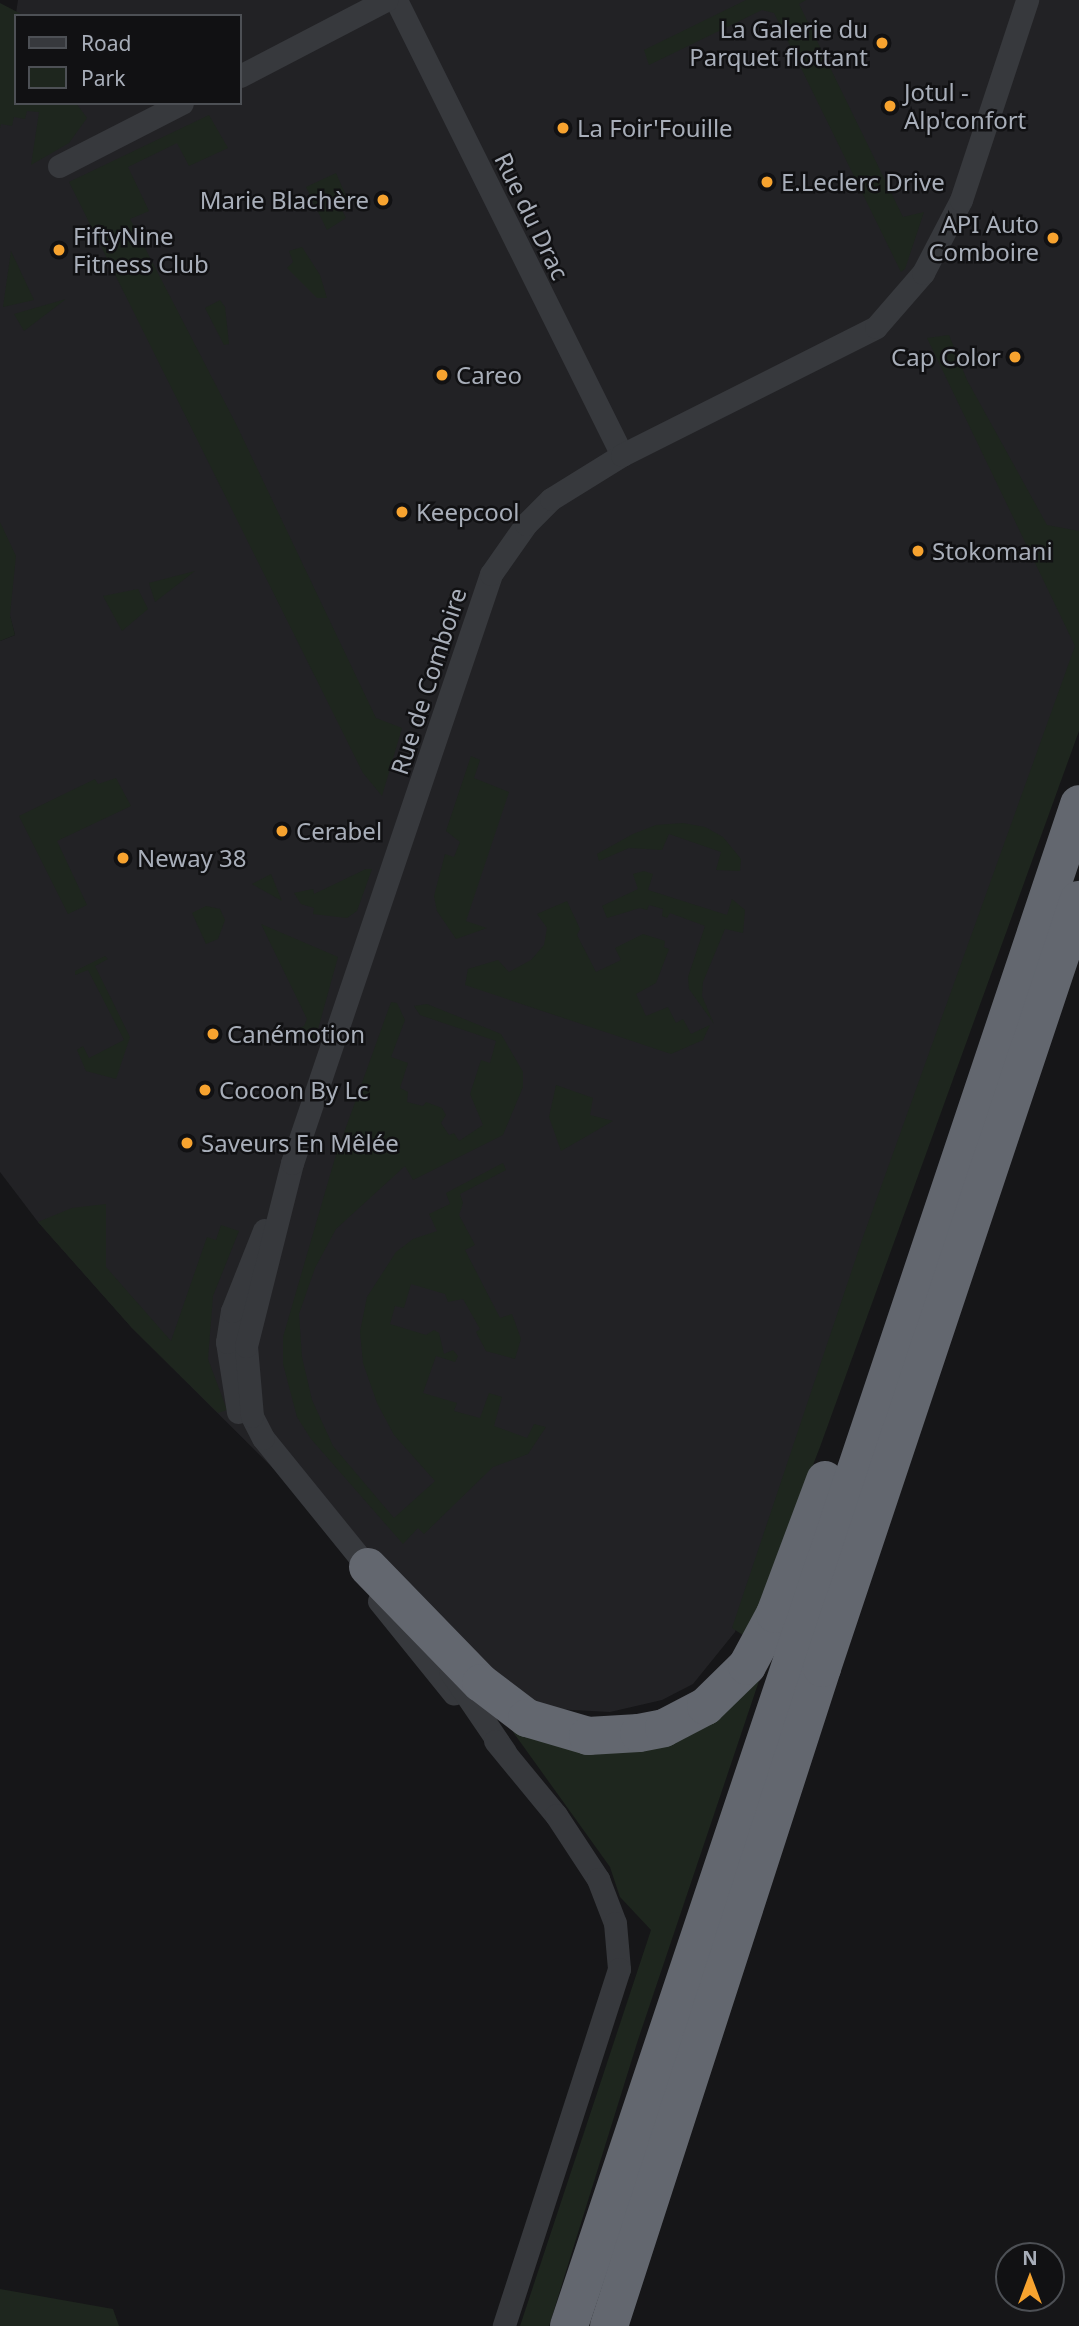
<!DOCTYPE html>
<html>
<head>
<meta charset="utf-8">
<style>
	body { margin:0 }
	#map { position:relative; width:1079px; height:2326px; overflow:hidden; background:#161618; font-family:"Noto Sans",sans-serif }
	div>[style] { position:absolute }
	.built>* { inset:0; background:#222225 }
	.green>* { inset:0; background:#1e261e }
	.minor>* { height:23px; margin:-11.5px; padding:0 11.5px; transform-origin:11.5px; border-radius:11.5px; background:#37393d }
	.motorway>* { height:38px; margin:-19px; padding:0 19px; transform-origin:19px; border-radius:19px; background:#63676f }
	.dots>* { width:19px; height:19px; translate:-50% -50%; box-sizing:border-box; border:4px solid #111113; border-radius:50% }
	span { translate:-50% -50%; white-space:nowrap; text-align:center; line-height:1.15; -webkit-text-stroke:5px #111113; paint-order:stroke }
	.poi-label { font-size:24px; color:#a8aeb9 }
	.right { translate:-100% -50%; text-align:right }
	.left { translate:0 -50%; text-align:left }
	.street-label { font-size:24px; color:#a8aeb9 }
	.legend { position:absolute; left:14px; top:14px; width:228px; height:91px; box-sizing:border-box; background:#111113; border:2px solid #4d5055; margin:0; padding:9px 12px; list-style:none; font-size:21px; color:#a8aeb9 }
	.legend li { display:flex; align-items:center; gap:14px; height:35px }
	.legend b { width:35px; border:2px solid #4d5055 }
	.north { position:absolute; left:995px; top:2242px; width:70px; height:70px; box-sizing:border-box; background:#111113; border:2px solid #4d5055; border-radius:50%; rotate:0deg; font-size:19px; font-weight:700; line-height:28px; text-align:center; color:#a8aeb9 }
	.north::after { content:''; display:block; margin:auto; width:24px; height:32px; background:#f7a32f; clip-path:polygon(50% 0,100% 100%,50% 72%,0 100%) }
</style>
</head>
<body>
<div id="map">
	<div class="built">
		<i style="clip-path:polygon(evenodd,18px 0,1079px 0,1079px 641px,931px 1052px,735px 1632px,693px 1684px,662px 1700px,610px 1712px,535px 1708px,460px 1654px,132px 1328px,38px 1222px,0 1172px,0 641px,15px 635px,0 579px,0 119px,18px 0,16px 16px,240px 16px,240px 103px,16px 103px,16px 16px)"></i>
	</div>
	<div class="green">
		<i style="clip-path:polygon(746px 0,806px 0,799px 4px,903px 217px,924px 212px,905px 269px,901px 272px,774px 13px,762px 10px,649px 65px,644px 50px)"></i>
		<i style="clip-path:polygon(0 3px,25px 16px,16px 16px,16px 103px,76px 103px,87px 118px,69px 143px,31px 165px,39px 112px,27px 111px,25px 119px,14px 117px,12px 126px,1px 124px,0 128px)"></i>
		<i style="clip-path:polygon(209px 115px,228px 148px,189px 166px,177px 143px,128px 167px,149px 211px,130px 219px,237px 426px,376px 718px,402px 728px,382px 796px,363px 773px,69px 182px)"></i>
		<i style="clip-path:polygon(336px 173px,350px 205px,342px 210px,346px 218px,327px 230px,306px 187px)"></i>
		<i style="clip-path:polygon(302px 247px,320px 275px,327px 298px,317px 298px,287px 268px,293px 262px,289px 251px)"></i>
		<i style="clip-path:polygon(11px 251px,34px 300px,3px 307px)"></i>
		<i style="clip-path:polygon(66px 299px,24px 331px,14px 314px)"></i>
		<i style="clip-path:polygon(220px 300px,225px 307px,229px 344px,224px 345px,205px 308px)"></i>
		<i style="clip-path:polygon(949px 335px,967px 380px,1047px 525px,1079px 531px,1079px 731px,820px 1447px,746px 1637px,732px 1628px,863px 1237px,1075px 646px,927px 338px)"></i>
		<i style="clip-path:polygon(0 522px,16px 556px,10px 615px,15px 635px,0 641px)"></i>
		<i style="clip-path:polygon(195px 571px,155px 602px,149px 583px)"></i>
		<i style="clip-path:polygon(138px 589px,148px 609px,122px 631px,103px 596px)"></i>
		<i style="clip-path:polygon(471px 756px,480px 760px,474px 778px,509px 792px,466px 921px,487px 928px,456px 939px,437px 911px,434px 896px,445px 854px,454px 857px,460px 842px,446px 831px)"></i>
		<i style="clip-path:polygon(116px 778px,131px 806px,57px 841px,87px 905px,68px 914px,19px 816px,95px 779px,98px 784px)"></i>
		<i style="clip-path:polygon(683px 823px,705px 827px,723px 837px,741px 859px,740px 871px,716px 870px,721px 852px,669px 834px,662px 850px,629px 848px,599px 861px,597px 854px,633px 834px,656px 825px)"></i>
		<i style="clip-path:polygon(366px 869px,372px 869px,357px 911px,347px 918px,313px 914px,314px 908px,301px 904px,294px 893px,313px 889px,314px 894px)"></i>
		<i style="clip-path:polygon(644px 871px,653px 874px,648px 890px,727px 915px,732px 899px,745px 910px,743px 933px,725px 929px,703px 982px,702px 996px,714px 1024px,689px 989px,688px 977px,705px 926px,670px 913px,667px 918px,662px 916px,663px 909px,649px 905px,647px 910px,640px 908px,607px 918px,602px 906px,638px 889px,633px 874px)"></i>
		<i style="clip-path:polygon(271px 874px,282px 901px,252px 884px)"></i>
		<i style="clip-path:polygon(567px 901px,580px 929px,577px 935px,596px 972px,621px 960px,615px 948px,643px 934px,665px 941px,664px 947px,669px 949px,656px 983px,636px 994px,646px 1016px,668px 1007px,676px 1023px,683px 1019px,691px 1034px,710px 1025px,703px 1040px,671px 1054px,465px 985px,468px 969px,498px 960px,509px 972px,531px 960px,544px 945px,547px 928px,537px 914px)"></i>
		<i style="clip-path:polygon(206px 906px,220px 909px,225px 920px,218px 939px,206px 944px,192px 913px)"></i>
		<i style="clip-path:polygon(261px 924px,338px 957px,315px 1040px,288px 1034px,304px 1026px,307px 1019px)"></i>
		<i style="clip-path:polygon(105px 956px,108px 959px,95px 966px,130px 1037px,116px 1079px,86px 1071px,77px 1050px,83px 1046px,89px 1058px,124px 1040px,88px 970px,75px 975px,75px 971px)"></i>
		<i style="clip-path:polygon(391px 1002px,397px 1003px,405px 1020px,391px 1057px,408px 1063px,400px 1088px,408px 1092px,407px 1102px,423px 1106px,426px 1102px,442px 1108px,446px 1115px,441px 1123px,449px 1135px,454px 1133px,459px 1141px,483px 1125px,470px 1094px,481px 1060px,490px 1063px,496px 1041px,420px 1015px,414px 1006px,427px 1004px,501px 1034px,523px 1072px,523px 1087px,503px 1135px,413px 1180px,405px 1166px,336px 1229px,315px 1268px,299px 1314px,302px 1357px,312px 1400px,333px 1446px,394px 1518px,435px 1481px,394px 1435px,377px 1403px,363px 1363px,360px 1332px,367px 1297px,396px 1252px,413px 1239px,437px 1231px,429px 1214px,450px 1204px,446px 1193px,503px 1163px,506px 1170px,460px 1194px,463px 1203px,459px 1215px,475px 1245px,465px 1250px,500px 1318px,512px 1314px,521px 1339px,515px 1359px,486px 1351px,476px 1332px,480px 1329px,463px 1299px,448px 1302px,445px 1294px,411px 1284px,404px 1308px,395px 1306px,390px 1324px,426px 1335px,434px 1330px,439px 1333px,444px 1354px,453px 1350px,458px 1356px,455px 1362px,436px 1356px,423px 1393px,457px 1403px,454px 1411px,480px 1418px,489px 1393px,502px 1397px,494px 1426px,527px 1438px,534px 1424px,546px 1427px,528px 1454px,493px 1467px,424px 1534px,418px 1528px,403px 1544px,311px 1439px,297px 1417px,283px 1364px,283px 1337px,335px 1158px)"></i>
		<i style="clip-path:polygon(556px 1085px,593px 1098px,590px 1115px,613px 1121px,561px 1151px,549px 1117px)"></i>
		<i style="clip-path:polygon(106px 1204px,106px 1267px,171px 1341px,207px 1237px,216px 1240px,221px 1225px,239px 1231px,213px 1296px,208px 1359px,227px 1410px,218px 1413px,132px 1328px,38px 1222px,72px 1208px)"></i>
		<i style="clip-path:polygon(763px 1669px,638px 2040px,549px 2326px,520px 2326px,651px 1930px,620px 1897px,610px 1867px,503px 1718px,594px 1748px)"></i>
		<i style="clip-path:polygon(0 2289px,113px 2309px,119px 2326px,0 2326px)"></i>
	</div>
	<div class="minor">
		<i style="left:396px;top:0;width:508px;rotate:63.59deg"></i>
		<i style="left:240px;top:76px;width:165px;rotate:-27.5deg"></i>
		<i style="left:59px;top:166px;width:138px;rotate:-27.1deg"></i>
		<i style="left:238px;top:1412px;width:71px;rotate:-98.9deg"></i>
		<i style="left:227px;top:1342px;width:31px;rotate:-81deg"></i>
		<i style="left:232px;top:1311px;width:87px;rotate:-68.4deg"></i>
		<i style="left:374px;top:1575px;width:176px;rotate:-129deg"></i>
		<i style="left:263px;top:1438px;width:25px;rotate:-117deg"></i>
		<i style="left:252px;top:1416px;width:70px;rotate:-94.9deg"></i>
		<i style="left:246px;top:1346px;width:189px;rotate:-75.9deg"></i>
		<i style="left:292px;top:1163px;width:622px;rotate:-71.33deg"></i>
		<i style="left:491px;top:574px;width:61px;rotate:-55deg"></i>
		<i style="left:526px;top:524px;width:35px;rotate:-45deg"></i>
		<i style="left:551px;top:499px;width:84px;rotate:-31.8deg"></i>
		<i style="left:622px;top:455px;width:284px;rotate:-26.7deg"></i>
		<i style="left:876px;top:327px;width:72px;rotate:-49deg"></i>
		<i style="left:923px;top:273px;width:82px;rotate:-62.5deg"></i>
		<i style="left:961px;top:200px;width:211px;rotate:-71.7deg"></i>
		<i style="left:379px;top:1601px;width:119px;rotate:51.1deg"></i>
		<i style="left:450px;top:1671px;width:98px;rotate:55.8deg"></i>
		<i style="left:495px;top:1741px;width:96px;rotate:50.5deg"></i>
		<i style="left:556px;top:1815px;width:77px;rotate:56.7deg"></i>
		<i style="left:598px;top:1879px;width:47px;rotate:68.9deg"></i>
		<i style="left:615px;top:1923px;width:46px;rotate:85deg"></i>
		<i style="left:619px;top:1969px;width:375px;rotate:107.9deg"></i>
	</div>
	<div class="motorway">
		<i style="left:368px;top:1567px;width:162px;rotate:45.8deg"></i>
		<i style="left:481px;top:1683px;width:58px;rotate:37.3deg"></i>
		<i style="left:527px;top:1718px;width:64px;rotate:16.4deg"></i>
		<i style="left:588px;top:1736px;width:51px;rotate:-3.4deg"></i>
		<i style="left:639px;top:1733px;width:25px;rotate:-11deg"></i>
		<i style="left:664px;top:1728px;width:47px;rotate:-27.6deg"></i>
		<i style="left:706px;top:1706px;width:57px;rotate:-44.3deg"></i>
		<i style="left:747px;top:1666px;width:59px;rotate:-61.7deg"></i>
		<i style="left:775px;top:1614px;width:143px;rotate:-69.5deg"></i>
		<i style="left:569px;top:2326px;width:1605px;rotate:-71.47deg"></i>
		<i style="left:609px;top:2326px;width:692px;rotate:-72.06deg"></i>
		<i style="left:822px;top:1668px;width:810px;rotate:-71.5deg"></i>
	</div>
	<div class="dots">
		<i style="left:882px;top:43px;background:#f7a32f"></i>
		<i style="left:890px;top:106px;background:#f7a32f"></i>
		<i style="left:563px;top:128px;background:#f7a32f"></i>
		<i style="left:767px;top:182px;background:#f7a32f"></i>
		<i style="left:383px;top:200px;background:#f7a32f"></i>
		<i style="left:1053px;top:238px;background:#f7a32f"></i>
		<i style="left:59px;top:250px;background:#f7a32f"></i>
		<i style="left:1015px;top:357px;background:#f7a32f"></i>
		<i style="left:442px;top:375px;background:#f7a32f"></i>
		<i style="left:402px;top:512px;background:#f7a32f"></i>
		<i style="left:918px;top:551px;background:#f7a32f"></i>
		<i style="left:282px;top:831px;background:#f7a32f"></i>
		<i style="left:123px;top:858px;background:#f7a32f"></i>
		<i style="left:213px;top:1034px;background:#f7a32f"></i>
		<i style="left:205px;top:1090px;background:#f7a32f"></i>
		<i style="left:187px;top:1143px;background:#f7a32f"></i>
	</div>
	<div class="poi-label">
		<span class="right" style="left:868px;top:43px">La Galerie du<br>Parquet flottant</span>
		<span class="left" style="left:904px;top:106px">Jotul -<br>Alp'confort</span>
		<span class="left" style="left:577px;top:128px">La Foir'Fouille</span>
		<span class="left" style="left:781px;top:182px">E.Leclerc Drive</span>
		<span class="right" style="left:369px;top:200px">Marie Blachère</span>
		<span class="right" style="left:1039px;top:238px">API Auto<br>Comboire</span>
		<span class="left" style="left:73px;top:250px">FiftyNine<br>Fitness Club</span>
		<span class="right" style="left:1001px;top:357px">Cap Color</span>
		<span class="left" style="left:456px;top:375px">Careo</span>
		<span class="left" style="left:416px;top:512px">Keepcool</span>
		<span class="left" style="left:932px;top:551px">Stokomani</span>
		<span class="left" style="left:296px;top:831px">Cerabel</span>
		<span class="left" style="left:137px;top:858px">Neway 38</span>
		<span class="left" style="left:227px;top:1034px">Canémotion</span>
		<span class="left" style="left:219px;top:1090px">Cocoon By Lc</span>
		<span class="left" style="left:201px;top:1143px">Saveurs En Mêlée</span>
	</div>
	<div class="street-label">
		<span style="left:532px;top:216px;rotate:64deg">Rue du Drac</span>
		<span style="left:428px;top:681px;rotate:-72deg">Rue de Comboire</span>
	</div>
	<ul class="legend">
	<li><b style="height:9px;background:#37393d"></b>Road</li>
	<li><b style="height:19px;background:#1e261e"></b>Park</li>
	</ul>
	<div class="north">N</div>
</div>
</body>
</html>
